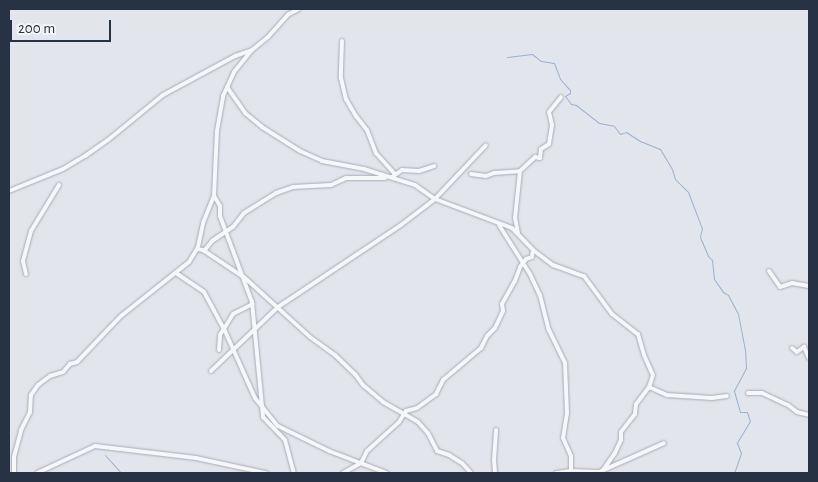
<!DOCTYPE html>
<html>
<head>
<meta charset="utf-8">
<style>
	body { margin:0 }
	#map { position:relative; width:818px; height:482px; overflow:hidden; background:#e2e5ec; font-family:"Alegreya Sans",sans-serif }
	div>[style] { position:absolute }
	.stream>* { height:1px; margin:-0.5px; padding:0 0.5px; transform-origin:0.5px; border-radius:0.5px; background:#9ab1cf }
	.roads { filter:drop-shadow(0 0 1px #a6acb7) drop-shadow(0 0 1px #a6acb7) }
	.minor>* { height:4px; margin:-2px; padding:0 2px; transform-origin:2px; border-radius:2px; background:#f5f7f9 }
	span { translate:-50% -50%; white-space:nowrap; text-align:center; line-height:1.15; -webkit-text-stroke:4px #f2f5f9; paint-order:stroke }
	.frame { position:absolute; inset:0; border:10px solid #283245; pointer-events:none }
	.scale { position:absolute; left:10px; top:20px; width:101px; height:22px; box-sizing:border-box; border:2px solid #283245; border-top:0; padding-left:6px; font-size:15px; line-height:18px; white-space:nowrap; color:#283245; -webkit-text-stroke:4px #f2f5f9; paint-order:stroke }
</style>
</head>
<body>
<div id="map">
	<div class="stream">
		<i style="left:507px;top:57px;width:25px;rotate:-7deg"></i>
		<i style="left:532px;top:54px;width:11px;rotate:38deg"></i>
		<i style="left:541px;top:61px;width:13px;rotate:9deg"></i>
		<i style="left:554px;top:63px;width:17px;rotate:69deg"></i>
		<i style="left:560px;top:79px;width:15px;rotate:48deg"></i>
		<i style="left:570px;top:90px;width:3px;rotate:90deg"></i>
		<i style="left:570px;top:93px;width:6px;rotate:149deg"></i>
		<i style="left:565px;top:96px;width:10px;rotate:53deg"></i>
		<i style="left:571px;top:104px;width:5px;rotate:11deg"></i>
		<i style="left:576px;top:105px;width:29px;rotate:38deg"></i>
		<i style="left:599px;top:123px;width:15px;rotate:11deg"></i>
		<i style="left:614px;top:126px;width:10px;rotate:53deg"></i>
		<i style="left:620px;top:134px;width:6px;rotate:-18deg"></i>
		<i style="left:626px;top:132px;width:17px;rotate:33deg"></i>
		<i style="left:640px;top:141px;width:22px;rotate:22deg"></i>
		<i style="left:660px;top:149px;width:23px;rotate:59deg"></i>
		<i style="left:672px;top:169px;width:10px;rotate:73deg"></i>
		<i style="left:675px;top:179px;width:18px;rotate:45deg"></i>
		<i style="left:688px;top:192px;width:39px;rotate:69deg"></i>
		<i style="left:702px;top:228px;width:9px;rotate:103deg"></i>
		<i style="left:700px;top:237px;width:21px;rotate:67deg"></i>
		<i style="left:708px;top:256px;width:6px;rotate:45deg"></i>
		<i style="left:712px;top:260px;width:19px;rotate:84deg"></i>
		<i style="left:714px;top:279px;width:16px;rotate:55deg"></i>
		<i style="left:723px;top:292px;width:6px;rotate:31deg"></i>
		<i style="left:728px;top:295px;width:21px;rotate:62deg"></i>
		<i style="left:738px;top:314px;width:36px;rotate:79deg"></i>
		<i style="left:745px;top:349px;width:19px;rotate:87deg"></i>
		<i style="left:746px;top:368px;width:26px;rotate:118deg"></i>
		<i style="left:734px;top:391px;width:22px;rotate:74deg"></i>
		<i style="left:740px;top:412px;width:7px"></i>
		<i style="left:747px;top:412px;width:9px;rotate:72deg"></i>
		<i style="left:750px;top:421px;width:26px;rotate:121deg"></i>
		<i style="left:737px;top:443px;width:11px;rotate:68deg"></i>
		<i style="left:741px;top:453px;width:21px;rotate:109deg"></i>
		<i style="left:105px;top:455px;width:24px;rotate:48deg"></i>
	</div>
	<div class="roads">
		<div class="minor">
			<i style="left:342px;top:41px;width:37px;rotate:92deg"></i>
			<i style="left:341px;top:78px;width:22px;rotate:77deg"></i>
			<i style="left:346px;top:99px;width:20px;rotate:60deg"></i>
			<i style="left:356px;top:116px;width:18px;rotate:52deg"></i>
			<i style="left:367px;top:130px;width:25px;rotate:69deg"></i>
			<i style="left:376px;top:153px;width:28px;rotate:48deg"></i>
			<i style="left:227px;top:87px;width:32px;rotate:55deg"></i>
			<i style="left:245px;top:113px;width:22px;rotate:39deg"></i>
			<i style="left:262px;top:127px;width:45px;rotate:32.3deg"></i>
			<i style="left:300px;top:151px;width:24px;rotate:24deg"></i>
			<i style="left:322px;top:161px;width:43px;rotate:10.8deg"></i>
			<i style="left:364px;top:169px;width:53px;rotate:17.4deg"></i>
			<i style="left:415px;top:185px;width:24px;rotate:35deg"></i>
			<i style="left:435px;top:199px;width:82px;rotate:20.6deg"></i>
			<i style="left:512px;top:228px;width:30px;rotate:46deg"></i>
			<i style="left:533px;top:250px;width:25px;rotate:37deg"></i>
			<i style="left:553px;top:265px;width:33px;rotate:20deg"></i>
			<i style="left:584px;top:276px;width:47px;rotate:53.6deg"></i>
			<i style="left:612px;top:314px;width:33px;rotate:38deg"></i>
			<i style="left:638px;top:334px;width:22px;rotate:74deg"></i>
			<i style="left:644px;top:355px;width:22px;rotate:66deg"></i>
			<i style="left:653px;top:375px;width:13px;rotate:108deg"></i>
			<i style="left:649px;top:387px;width:21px;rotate:127deg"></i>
			<i style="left:636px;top:404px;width:10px;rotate:96deg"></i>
			<i style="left:635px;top:414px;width:23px;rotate:128deg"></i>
			<i style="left:621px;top:432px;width:8px;rotate:90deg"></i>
			<i style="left:621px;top:440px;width:14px;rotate:115deg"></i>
			<i style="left:615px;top:453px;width:24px;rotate:125deg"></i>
			<i style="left:471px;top:174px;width:15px;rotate:8deg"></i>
			<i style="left:486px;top:176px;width:9px;rotate:-21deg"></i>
			<i style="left:494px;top:173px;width:26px;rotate:-4deg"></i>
			<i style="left:392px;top:177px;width:12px;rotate:-35deg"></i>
			<i style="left:402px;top:170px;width:17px;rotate:3deg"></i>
			<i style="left:419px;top:171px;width:16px;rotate:-18deg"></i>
			<i style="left:9px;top:191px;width:58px;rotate:-22.2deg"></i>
			<i style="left:63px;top:169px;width:26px;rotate:-31deg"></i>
			<i style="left:85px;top:156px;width:28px;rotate:-35deg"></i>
			<i style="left:108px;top:140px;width:71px;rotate:-39.3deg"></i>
			<i style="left:163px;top:95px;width:82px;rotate:-28.4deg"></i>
			<i style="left:235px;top:56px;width:18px;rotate:-19deg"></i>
			<i style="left:252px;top:50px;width:21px;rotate:-39deg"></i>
			<i style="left:268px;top:37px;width:31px;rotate:-48deg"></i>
			<i style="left:289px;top:14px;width:11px;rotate:-27deg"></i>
			<i style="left:214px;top:196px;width:12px;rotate:59deg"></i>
			<i style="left:220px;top:206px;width:10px;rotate:90deg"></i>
			<i style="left:220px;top:216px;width:92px;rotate:69.6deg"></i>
			<i style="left:252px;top:302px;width:116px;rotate:84.5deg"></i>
			<i style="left:263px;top:417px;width:32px;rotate:46deg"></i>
			<i style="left:285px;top:440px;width:34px;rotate:75deg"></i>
			<i style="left:499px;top:225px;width:58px;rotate:57.7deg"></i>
			<i style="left:530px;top:274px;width:23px;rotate:65deg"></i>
			<i style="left:540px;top:295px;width:36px;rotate:76deg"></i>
			<i style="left:549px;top:330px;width:37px;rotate:64deg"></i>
			<i style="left:565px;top:363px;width:50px;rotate:87.7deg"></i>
			<i style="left:567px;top:413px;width:25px;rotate:99deg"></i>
			<i style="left:563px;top:438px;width:20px;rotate:66deg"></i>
			<i style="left:571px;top:456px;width:15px;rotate:90deg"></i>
			<i style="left:518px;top:233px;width:15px;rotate:-101deg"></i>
			<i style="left:515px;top:218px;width:47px;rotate:-83.9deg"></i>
			<i style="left:520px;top:171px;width:21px;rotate:-43deg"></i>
			<i style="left:535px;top:157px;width:5px;rotate:11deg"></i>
			<i style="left:540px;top:158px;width:9px;rotate:-84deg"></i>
			<i style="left:541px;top:149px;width:9px;rotate:-32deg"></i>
			<i style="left:549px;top:144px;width:19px;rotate:-81deg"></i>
			<i style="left:552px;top:125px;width:13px;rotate:-103deg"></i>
			<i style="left:549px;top:112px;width:19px;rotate:-51deg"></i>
			<i style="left:197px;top:249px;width:6px;rotate:9deg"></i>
			<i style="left:203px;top:250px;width:50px;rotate:33.7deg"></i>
			<i style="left:245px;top:278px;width:88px;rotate:42.2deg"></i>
			<i style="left:310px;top:337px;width:31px;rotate:36deg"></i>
			<i style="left:335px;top:355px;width:28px;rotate:44deg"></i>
			<i style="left:355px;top:374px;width:14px;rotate:54deg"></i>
			<i style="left:363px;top:385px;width:26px;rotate:40deg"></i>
			<i style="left:383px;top:402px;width:40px;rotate:29.7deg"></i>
			<i style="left:418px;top:422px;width:15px;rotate:48deg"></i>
			<i style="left:428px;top:433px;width:20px;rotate:63deg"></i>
			<i style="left:437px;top:451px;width:13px;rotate:18deg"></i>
			<i style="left:449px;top:455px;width:15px;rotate:32deg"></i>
			<i style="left:462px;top:463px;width:13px;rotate:48deg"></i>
			<i style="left:204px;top:251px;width:13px;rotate:-51deg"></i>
			<i style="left:212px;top:241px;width:25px;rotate:-34deg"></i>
			<i style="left:233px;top:227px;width:18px;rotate:-52deg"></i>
			<i style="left:244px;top:213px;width:38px;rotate:-32deg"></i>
			<i style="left:276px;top:193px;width:18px;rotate:-19deg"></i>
			<i style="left:293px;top:187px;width:38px;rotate:-3deg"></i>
			<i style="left:331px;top:185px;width:17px;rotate:-25deg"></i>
			<i style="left:346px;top:178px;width:39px"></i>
			<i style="left:769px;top:271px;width:19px;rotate:55deg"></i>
			<i style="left:780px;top:287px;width:13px;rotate:-18deg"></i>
			<i style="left:792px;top:283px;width:17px;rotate:10deg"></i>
			<i style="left:176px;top:273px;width:34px;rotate:34deg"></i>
			<i style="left:204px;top:292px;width:44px;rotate:61.7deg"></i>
			<i style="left:225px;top:331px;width:73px;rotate:65.9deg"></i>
			<i style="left:255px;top:398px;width:36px;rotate:51deg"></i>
			<i style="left:278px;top:426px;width:57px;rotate:26.1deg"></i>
			<i style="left:329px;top:451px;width:62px;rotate:20.8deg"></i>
			<i style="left:26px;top:274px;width:13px;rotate:-103deg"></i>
			<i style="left:23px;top:261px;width:31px;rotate:-75deg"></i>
			<i style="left:31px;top:231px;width:54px;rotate:-58.7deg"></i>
			<i style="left:792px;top:348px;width:6px;rotate:39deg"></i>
			<i style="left:797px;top:352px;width:9px;rotate:-36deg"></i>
			<i style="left:804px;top:347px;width:12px;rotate:66deg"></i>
			<i style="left:219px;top:350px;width:15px;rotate:-86deg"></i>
			<i style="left:220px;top:335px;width:25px;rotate:-58deg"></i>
			<i style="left:233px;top:314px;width:22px;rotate:-27deg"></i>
			<i style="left:211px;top:371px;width:93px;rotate:-43.7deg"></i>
			<i style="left:278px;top:307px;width:148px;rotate:-33.7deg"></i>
			<i style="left:401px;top:225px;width:43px;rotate:-37.4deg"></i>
			<i style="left:435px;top:199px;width:74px;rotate:-46.6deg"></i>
			<i style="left:649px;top:387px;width:20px;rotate:24deg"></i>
			<i style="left:667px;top:395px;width:45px;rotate:3.8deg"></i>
			<i style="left:712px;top:398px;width:15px;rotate:-8deg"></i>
			<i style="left:748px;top:393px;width:14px"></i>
			<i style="left:762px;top:393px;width:29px;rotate:25deg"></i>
			<i style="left:788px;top:405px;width:11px;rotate:38deg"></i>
			<i style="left:797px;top:412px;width:12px;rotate:14deg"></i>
			<i style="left:14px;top:473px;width:16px;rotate:-90deg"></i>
			<i style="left:14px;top:457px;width:28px;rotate:-75deg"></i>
			<i style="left:21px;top:430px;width:20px;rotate:-63deg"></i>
			<i style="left:30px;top:412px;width:17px;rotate:-87deg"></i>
			<i style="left:31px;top:395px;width:12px;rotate:-55deg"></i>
			<i style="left:38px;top:385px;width:15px;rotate:-37deg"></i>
			<i style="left:50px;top:376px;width:14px;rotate:-17deg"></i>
			<i style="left:63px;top:372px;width:11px;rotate:-49deg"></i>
			<i style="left:70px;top:364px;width:7px;rotate:-16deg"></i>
			<i style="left:77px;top:362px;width:64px;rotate:-46.3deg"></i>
			<i style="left:121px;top:316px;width:87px;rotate:-38.5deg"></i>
			<i style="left:189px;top:262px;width:17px;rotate:-59deg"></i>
			<i style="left:198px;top:247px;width:25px;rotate:-78deg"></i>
			<i style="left:203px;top:223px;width:29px;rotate:-68deg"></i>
			<i style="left:214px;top:196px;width:65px;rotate:-87.4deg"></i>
			<i style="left:217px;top:131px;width:36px;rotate:-80deg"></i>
			<i style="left:223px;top:96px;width:26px;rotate:-65deg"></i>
			<i style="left:234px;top:72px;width:28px;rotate:-51deg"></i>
			<i style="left:37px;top:473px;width:64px;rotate:-25deg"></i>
			<i style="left:95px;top:446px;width:102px;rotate:6.8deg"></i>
			<i style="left:196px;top:458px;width:72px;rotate:12.1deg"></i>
			<i style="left:343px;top:473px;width:21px;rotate:-29deg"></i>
			<i style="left:361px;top:463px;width:13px;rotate:-63deg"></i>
			<i style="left:367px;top:451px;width:43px;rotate:-42.2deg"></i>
			<i style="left:399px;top:422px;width:13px;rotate:-58deg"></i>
			<i style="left:406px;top:411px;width:11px;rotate:-15deg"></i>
			<i style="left:417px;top:408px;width:24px;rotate:-36deg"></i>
			<i style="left:436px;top:394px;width:16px;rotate:-63deg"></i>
			<i style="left:443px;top:380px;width:50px;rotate:-40.1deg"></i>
			<i style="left:481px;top:348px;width:13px;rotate:-63deg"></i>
			<i style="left:487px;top:336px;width:11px;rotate:-45deg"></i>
			<i style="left:495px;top:328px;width:19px;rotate:-65deg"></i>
			<i style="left:503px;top:311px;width:7px;rotate:-98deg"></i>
			<i style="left:502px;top:304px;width:26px;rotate:-61deg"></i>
			<i style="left:515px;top:281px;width:15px;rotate:-70deg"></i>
			<i style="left:520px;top:267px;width:10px;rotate:-53deg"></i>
			<i style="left:526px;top:259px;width:6px;rotate:-18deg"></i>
			<i style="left:532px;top:257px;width:7px;rotate:-82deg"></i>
			<i style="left:495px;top:473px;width:13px;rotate:-94deg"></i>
			<i style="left:494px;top:460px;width:30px;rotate:-86deg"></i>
			<i style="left:556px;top:473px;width:15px;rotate:-8deg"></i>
			<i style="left:571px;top:471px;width:28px;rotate:2deg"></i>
			<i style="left:599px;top:472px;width:71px;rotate:-24deg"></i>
		</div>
	</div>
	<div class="frame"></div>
	<div class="scale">200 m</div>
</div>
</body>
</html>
